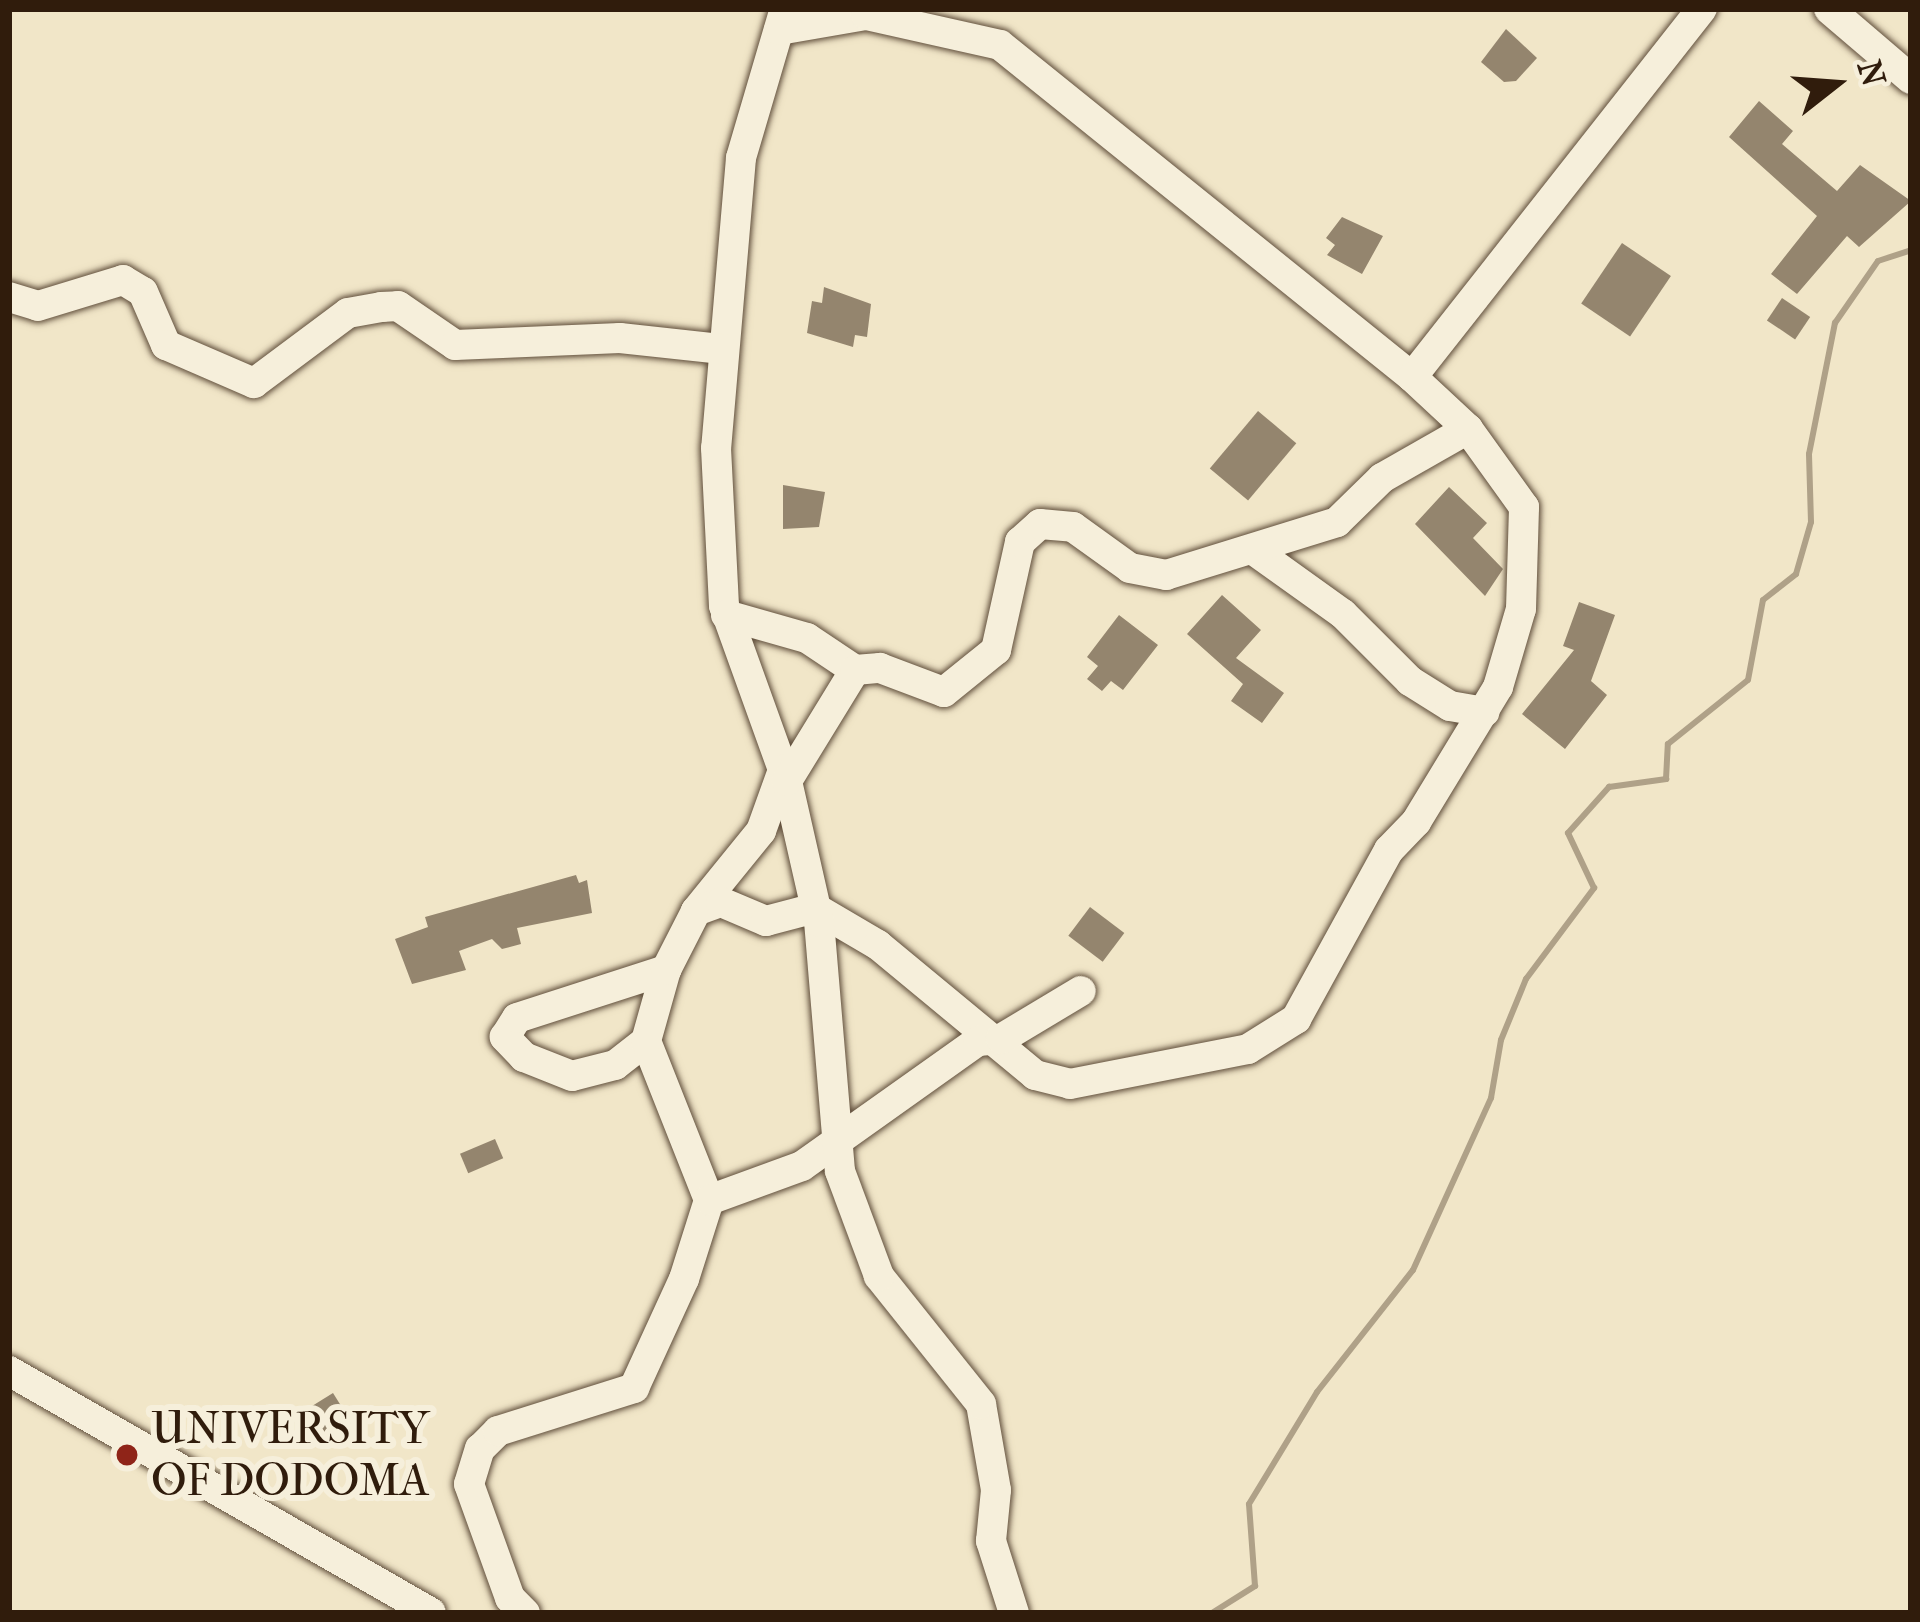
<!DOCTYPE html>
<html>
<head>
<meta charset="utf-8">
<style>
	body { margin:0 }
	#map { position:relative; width:1920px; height:1622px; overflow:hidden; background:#f1e6c8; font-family:"IM FELL French Canon",serif }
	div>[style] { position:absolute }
	.stream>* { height:6px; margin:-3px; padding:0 3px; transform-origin:3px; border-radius:3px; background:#afa188 }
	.building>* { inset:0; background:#94856e; transform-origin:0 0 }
	.roads { filter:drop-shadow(0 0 3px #604e3b) drop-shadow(0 0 3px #604e3b) }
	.minor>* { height:30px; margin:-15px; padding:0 15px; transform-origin:15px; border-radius:15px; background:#f6efdb }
	.dots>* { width:33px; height:33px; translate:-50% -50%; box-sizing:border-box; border:6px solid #f6efdb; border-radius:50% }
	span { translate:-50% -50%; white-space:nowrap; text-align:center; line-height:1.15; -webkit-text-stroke:12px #f6efdb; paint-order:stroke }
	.poi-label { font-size:45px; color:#301c0c }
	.left { translate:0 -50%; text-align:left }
	.frame { position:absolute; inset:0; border:12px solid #301c0c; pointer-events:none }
	.north { position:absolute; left:1776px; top:24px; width:120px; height:120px; -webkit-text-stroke:9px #f6efdb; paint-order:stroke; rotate:73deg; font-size:33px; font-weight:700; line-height:48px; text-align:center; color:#301c0c }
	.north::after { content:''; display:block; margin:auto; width:42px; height:54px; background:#301c0c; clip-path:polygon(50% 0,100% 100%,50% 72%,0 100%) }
</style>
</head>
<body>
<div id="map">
	<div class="stream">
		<i style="left:91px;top:9px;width:1px"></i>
		<i style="left:1212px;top:1613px;width:51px;rotate:-32.1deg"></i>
		<i style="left:1255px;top:1586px;width:82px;rotate:-94.2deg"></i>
		<i style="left:1249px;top:1504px;width:131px;rotate:-58.7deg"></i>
		<i style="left:1317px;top:1392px;width:155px;rotate:-51.8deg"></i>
		<i style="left:1413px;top:1270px;width:189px;rotate:-65.6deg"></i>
		<i style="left:1491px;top:1098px;width:59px;rotate:-80.2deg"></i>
		<i style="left:1501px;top:1040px;width:66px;rotate:-67.7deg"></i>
		<i style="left:1526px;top:979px;width:114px;rotate:-53.2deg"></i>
		<i style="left:1594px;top:888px;width:61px;rotate:-115.3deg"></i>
		<i style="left:1568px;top:833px;width:62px;rotate:-48.3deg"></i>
		<i style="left:1609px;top:787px;width:58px;rotate:-8deg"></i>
		<i style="left:1666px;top:779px;width:35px;rotate:-87deg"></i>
		<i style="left:1668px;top:744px;width:102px;rotate:-38.7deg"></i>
		<i style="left:1748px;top:680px;width:81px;rotate:-79.4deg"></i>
		<i style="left:1763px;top:600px;width:42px;rotate:-38.2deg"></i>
		<i style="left:1796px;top:574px;width:54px;rotate:-73.9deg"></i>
		<i style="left:1811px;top:522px;width:68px;rotate:-91.7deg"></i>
		<i style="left:1809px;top:454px;width:134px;rotate:-78.8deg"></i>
		<i style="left:1835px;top:323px;width:75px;rotate:-55.3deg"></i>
		<i style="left:1878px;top:261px;width:35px;rotate:-18deg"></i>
	</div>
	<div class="building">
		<i style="clip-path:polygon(1506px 29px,1537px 58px,1516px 81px,1504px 82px,1481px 62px)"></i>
		<i style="clip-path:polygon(1759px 101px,1793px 131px,1782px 144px,1837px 191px,1860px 165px,1911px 201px,1859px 247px,1847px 236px,1797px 294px,1771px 274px,1817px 216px,1729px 137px)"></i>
		<i style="clip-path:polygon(1342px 217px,1383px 236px,1362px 274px,1327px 255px,1335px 245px,1326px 238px)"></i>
		<i style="left:1622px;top:243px;width:59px;height:73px;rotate:34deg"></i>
		<i style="clip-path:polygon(824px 287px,871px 304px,867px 337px,855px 335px,853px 347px,807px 333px,812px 301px,822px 303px)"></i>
		<i style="left:1782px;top:298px;width:34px;height:27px;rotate:34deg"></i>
		<i style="left:1258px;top:411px;width:50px;height:75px;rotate:40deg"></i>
		<i style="clip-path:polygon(783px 485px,825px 492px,819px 527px,783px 529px)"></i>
		<i style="clip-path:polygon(1449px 487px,1487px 523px,1473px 538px,1503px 569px,1485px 596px,1415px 524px)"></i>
		<i style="clip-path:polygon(1222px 595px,1261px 630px,1236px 658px,1284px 693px,1262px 723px,1231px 701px,1243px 684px,1187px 634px)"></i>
		<i style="clip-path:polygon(1579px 602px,1615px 615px,1591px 681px,1607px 695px,1565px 749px,1522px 714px,1574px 650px,1563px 646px)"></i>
		<i style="clip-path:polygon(1119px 615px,1158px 645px,1123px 690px,1111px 681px,1102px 691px,1087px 679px,1098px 666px,1087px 657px)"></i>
		<i style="clip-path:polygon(576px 875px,579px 883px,587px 880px,592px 913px,517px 928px,521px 944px,502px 949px,492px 939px,459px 951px,466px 970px,412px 984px,395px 939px,428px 927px,425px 917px)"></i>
		<i style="left:1090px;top:907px;width:43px;height:36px;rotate:37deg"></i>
		<i style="left:495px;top:1139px;width:21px;height:38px;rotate:67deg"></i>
		<i style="left:333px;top:1393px;width:31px;height:28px;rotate:58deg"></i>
	</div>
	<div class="roads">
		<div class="minor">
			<i style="left:1829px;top:9px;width:108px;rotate:40.5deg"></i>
			<i style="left:783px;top:15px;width:149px;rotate:106.4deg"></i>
			<i style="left:741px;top:158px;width:291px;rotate:94.9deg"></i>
			<i style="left:716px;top:448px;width:158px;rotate:87.1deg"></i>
			<i style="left:724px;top:606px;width:186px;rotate:70.2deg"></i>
			<i style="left:779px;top:30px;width:88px;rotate:-9.8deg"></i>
			<i style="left:866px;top:15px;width:137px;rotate:12.6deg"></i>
			<i style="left:1000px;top:45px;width:529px;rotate:38.86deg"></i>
			<i style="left:1412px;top:377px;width:469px;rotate:-51.8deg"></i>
			<i style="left:9px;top:297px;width:30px;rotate:17deg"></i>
			<i style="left:38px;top:306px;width:89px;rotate:-17deg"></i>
			<i style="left:123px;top:280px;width:23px;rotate:31deg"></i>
			<i style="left:143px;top:292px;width:58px;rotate:66.5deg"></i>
			<i style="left:166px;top:345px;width:96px;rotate:23.4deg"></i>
			<i style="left:254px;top:383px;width:117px;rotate:-36.7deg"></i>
			<i style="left:348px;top:313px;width:34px;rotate:-10deg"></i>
			<i style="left:381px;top:307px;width:17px;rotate:-3deg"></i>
			<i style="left:398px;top:306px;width:69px;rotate:34.4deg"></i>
			<i style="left:455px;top:345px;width:165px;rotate:-2.4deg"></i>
			<i style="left:620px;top:338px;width:103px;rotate:6.2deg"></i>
			<i style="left:1255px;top:551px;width:108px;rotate:35.6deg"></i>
			<i style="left:1343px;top:614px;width:95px;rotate:45deg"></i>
			<i style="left:1410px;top:681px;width:47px;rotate:32deg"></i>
			<i style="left:1450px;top:706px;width:35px;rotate:10deg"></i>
			<i style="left:726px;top:615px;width:84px;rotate:15.9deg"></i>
			<i style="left:807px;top:638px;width:58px;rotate:33.7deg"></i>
			<i style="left:696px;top:911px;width:103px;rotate:-50.9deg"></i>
			<i style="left:761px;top:831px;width:65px;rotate:-70.2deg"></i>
			<i style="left:646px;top:1041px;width:39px;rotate:142deg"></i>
			<i style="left:615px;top:1065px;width:44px;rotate:165.7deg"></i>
			<i style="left:572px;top:1076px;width:52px;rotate:-158.4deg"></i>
			<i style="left:524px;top:1057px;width:28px;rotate:-134deg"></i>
			<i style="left:505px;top:1037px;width:22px;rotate:-58deg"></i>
			<i style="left:517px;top:1018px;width:157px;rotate:-17.9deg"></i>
			<i style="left:709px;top:1200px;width:171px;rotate:-111.6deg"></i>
			<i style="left:646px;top:1041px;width:74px;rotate:-74.3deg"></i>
			<i style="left:666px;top:970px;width:66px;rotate:-63deg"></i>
			<i style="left:696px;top:911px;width:27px;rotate:-20deg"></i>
			<i style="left:721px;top:902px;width:49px;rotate:22.9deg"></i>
			<i style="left:766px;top:921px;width:51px;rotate:-14.9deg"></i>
			<i style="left:815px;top:908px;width:73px;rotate:30.4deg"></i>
			<i style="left:878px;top:945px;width:204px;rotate:39.6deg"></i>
			<i style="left:1035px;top:1075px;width:36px;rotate:14deg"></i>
			<i style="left:1070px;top:1084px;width:181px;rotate:-11.1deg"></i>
			<i style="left:1248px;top:1049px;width:57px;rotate:-32deg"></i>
			<i style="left:1296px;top:1019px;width:193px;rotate:-61.2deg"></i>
			<i style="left:1389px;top:850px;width:39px;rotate:-46deg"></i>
			<i style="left:1416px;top:822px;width:158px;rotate:-58.7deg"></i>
			<i style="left:1498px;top:687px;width:81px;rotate:-73.6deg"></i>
			<i style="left:1521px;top:609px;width:102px;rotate:-88.3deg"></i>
			<i style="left:1524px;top:507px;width:96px;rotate:-125.7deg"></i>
			<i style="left:1468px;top:429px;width:76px;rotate:-137.1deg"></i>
			<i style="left:9px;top:1371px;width:486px;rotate:29.8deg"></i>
			<i style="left:525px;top:1613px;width:21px;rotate:-135deg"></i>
			<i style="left:510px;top:1598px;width:121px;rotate:-109.8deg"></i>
			<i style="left:469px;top:1484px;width:37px;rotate:-73deg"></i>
			<i style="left:480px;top:1449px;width:25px;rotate:-45deg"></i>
			<i style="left:498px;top:1431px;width:143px;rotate:-17.5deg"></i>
			<i style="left:634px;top:1388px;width:120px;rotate:-65.4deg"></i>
			<i style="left:684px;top:1279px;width:83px;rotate:-72.4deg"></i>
			<i style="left:709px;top:1200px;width:99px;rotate:-20.1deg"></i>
			<i style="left:802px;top:1166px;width:216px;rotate:-35.4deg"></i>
			<i style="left:978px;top:1041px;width:23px;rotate:-5deg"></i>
			<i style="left:1001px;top:1039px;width:93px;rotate:-31deg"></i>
			<i style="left:1014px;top:1613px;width:76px;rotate:-107.7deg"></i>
			<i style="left:991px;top:1541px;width:51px;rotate:-84.4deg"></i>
			<i style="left:996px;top:1490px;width:87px;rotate:-99.9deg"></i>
			<i style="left:981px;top:1404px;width:164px;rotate:-128.6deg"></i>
			<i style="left:879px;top:1276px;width:112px;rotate:-110.4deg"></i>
			<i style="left:840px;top:1171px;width:250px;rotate:-94.8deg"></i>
			<i style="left:819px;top:922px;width:145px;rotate:-102.8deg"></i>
			<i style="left:787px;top:781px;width:130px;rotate:-58.5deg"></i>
			<i style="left:855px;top:670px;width:25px;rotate:-5deg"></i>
			<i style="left:880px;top:668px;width:68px;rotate:20.6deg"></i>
			<i style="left:944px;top:692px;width:67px;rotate:-38.9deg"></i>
			<i style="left:996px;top:650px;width:111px;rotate:-77.5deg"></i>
			<i style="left:1020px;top:542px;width:27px;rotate:-42deg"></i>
			<i style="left:1040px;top:524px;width:33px;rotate:5deg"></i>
			<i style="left:1073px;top:527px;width:70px;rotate:35.7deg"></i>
			<i style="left:1130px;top:568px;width:37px;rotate:11deg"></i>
			<i style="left:1166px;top:575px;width:179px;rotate:-17.2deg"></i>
			<i style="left:1337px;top:522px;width:63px;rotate:-44.4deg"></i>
			<i style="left:1382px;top:478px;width:99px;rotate:-29.7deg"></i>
		</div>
	</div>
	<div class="dots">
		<i style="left:127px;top:1455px;background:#8f2418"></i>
	</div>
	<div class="poi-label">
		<span class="left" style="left:151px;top:1455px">UNIVERSITY<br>OF DODOMA</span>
	</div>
	<div class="frame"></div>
	<div class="north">N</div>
</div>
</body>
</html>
